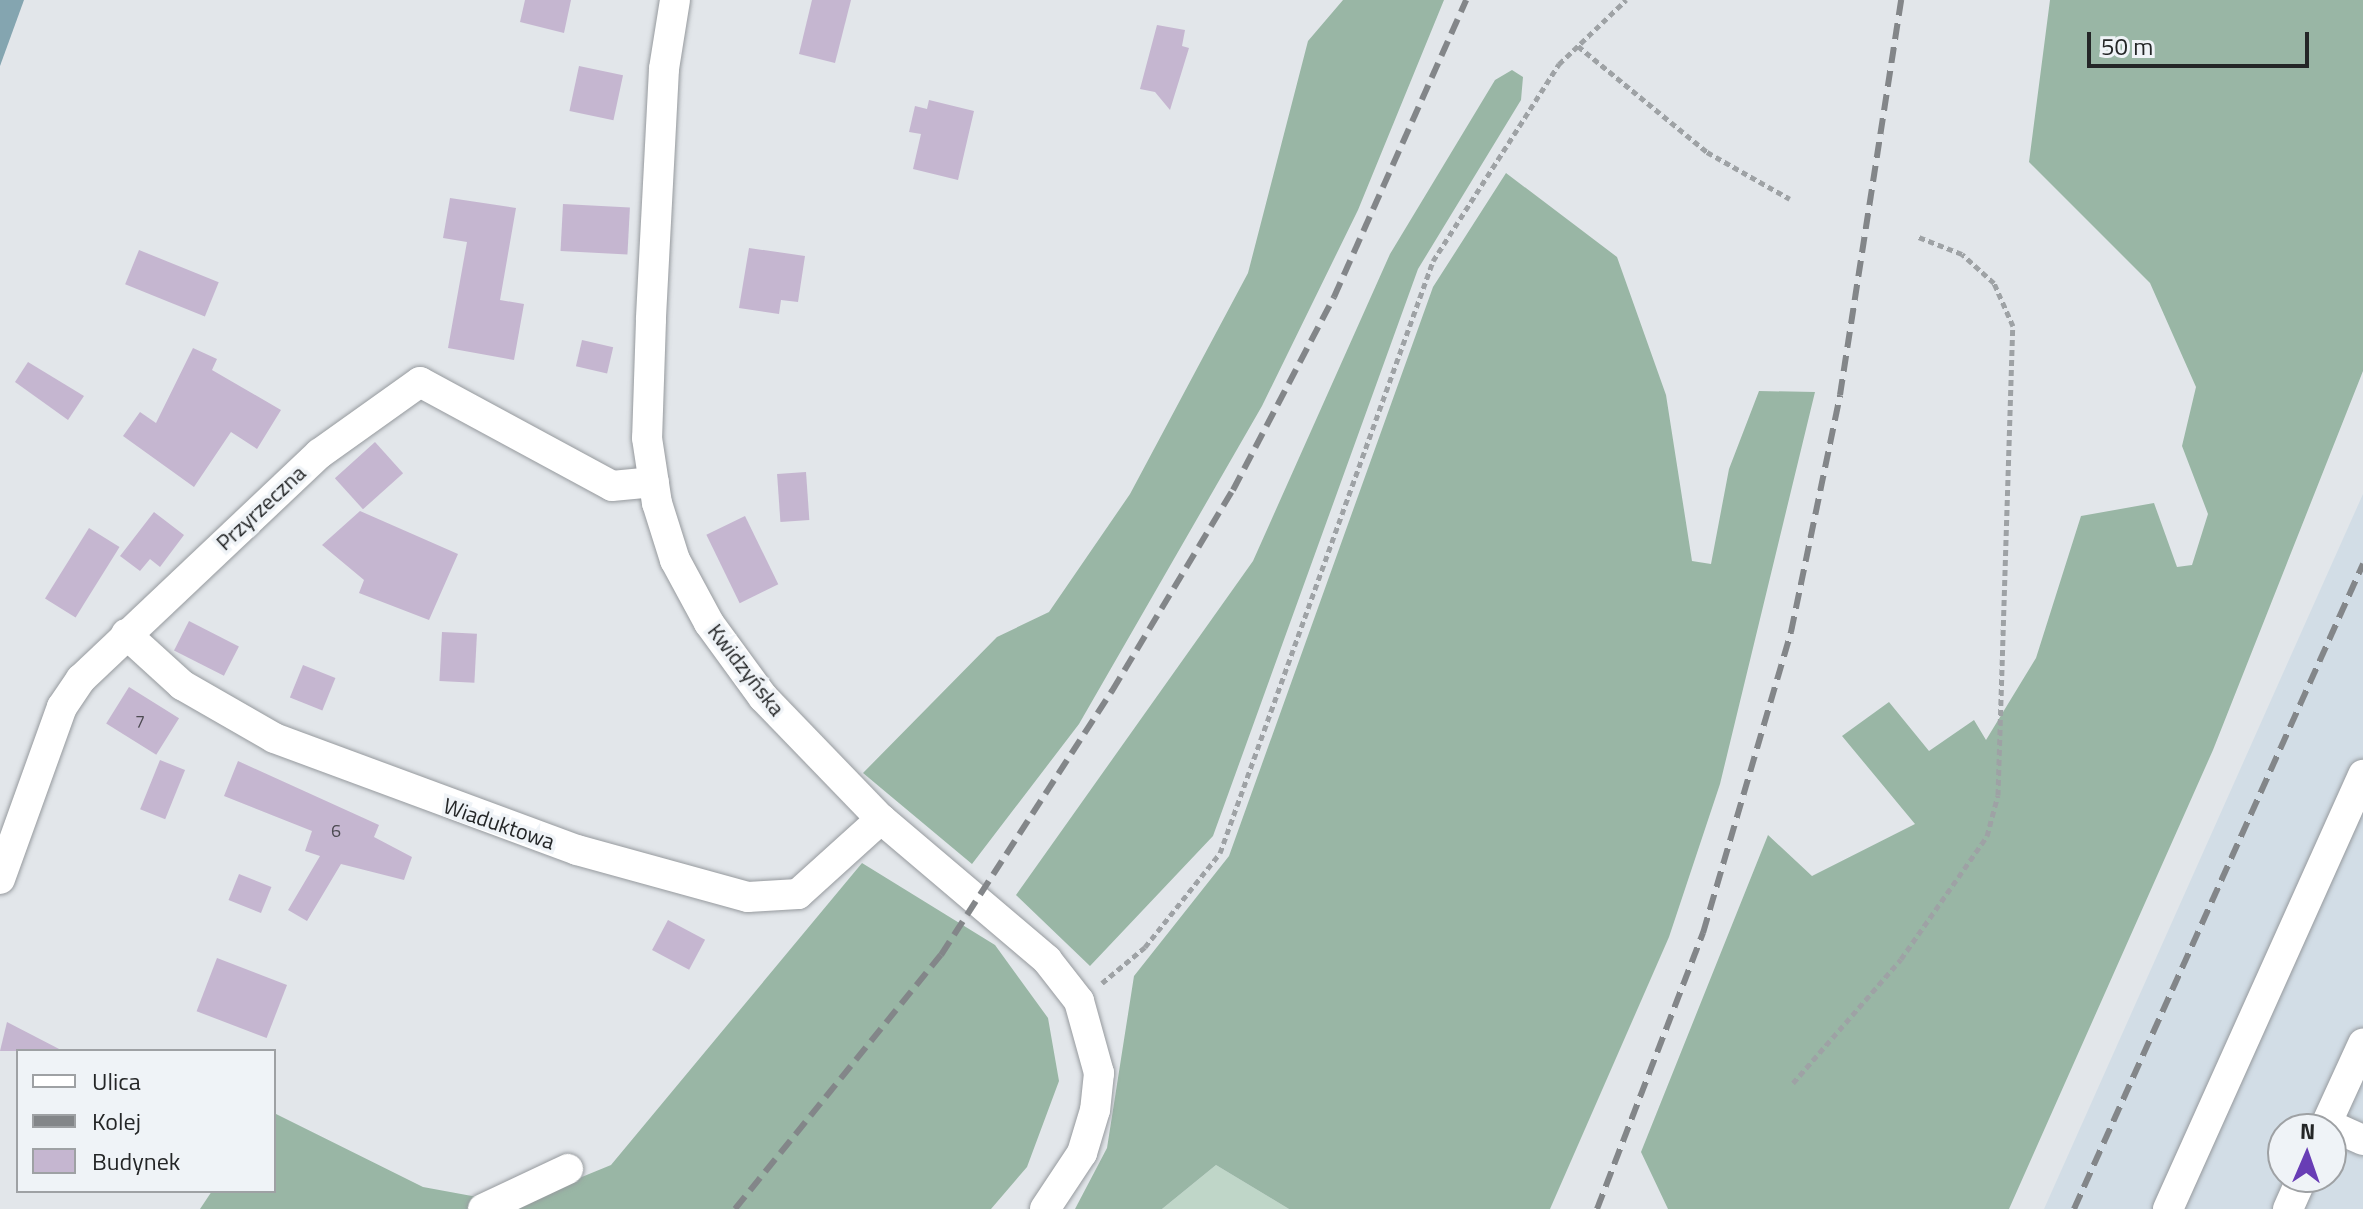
<!DOCTYPE html>
<html>
<head>
<meta charset="utf-8">
<style>
	body { margin:0 }
	#map { position:relative; width:2363px; height:1209px; overflow:hidden; background:#e2e6ea; font-family:"Titillium Web",sans-serif }
	div>[style] { position:absolute }
	.built>* { inset:0; background:#d2dde6 }
	.green>* { inset:0; background:#bfd6c8 }
	.forest>* { inset:0; background:#99b6a5 }
	.water>* { inset:0; background:#84a5b0 }
	.building>* { inset:0; background:#c5b6d0; transform-origin:0 0 }
	.path>* { height:5px; margin-top:-2.5px; transform-origin:0; background:repeating-linear-gradient(90deg,#9ea2a5 0 6px,transparent 0 10px) }
	.roads { filter:drop-shadow(0 0 2px #969a9e) drop-shadow(0 0 2px #969a9e) }
	.minor>* { height:30px; margin:-15px; padding:0 15px; transform-origin:15px; border-radius:15px; background:#fff }
	.rail>* { height:6px; margin-top:-3px; transform-origin:0; background:repeating-linear-gradient(90deg,#838689 0 16px,transparent 0 24px) }
	span { translate:-50% -50%; white-space:nowrap; text-align:center; line-height:1.15; -webkit-text-stroke:7px #eff3f7; paint-order:stroke }
	.number-label { font-size:18px; color:#4c4a51 }
	.number-label span { -webkit-text-stroke-width:0 }
	.street-label { font-size:22px; color:#242627 }
	.legend { position:absolute; left:16px; top:1049px; width:260px; height:144px; box-sizing:border-box; background:#eff3f7; border:2px solid #9ea1a4; margin:0; padding:10px 14px; list-style:none; font-size:24px; color:#242627 }
	.legend li { display:flex; align-items:center; gap:16px; height:40px }
	.legend b { width:40px; border:2px solid #9ea1a4 }
	.north { position:absolute; left:2267px; top:1113px; width:80px; height:80px; box-sizing:border-box; background:#eff3f7; border:2px solid #9ea1a4; border-radius:50%; rotate:2deg; font-size:22px; font-weight:700; line-height:32px; text-align:center; color:#242627 }
	.north::after { content:''; display:block; margin:auto; width:28px; height:36px; background:#683db5; clip-path:polygon(50% 0,100% 100%,50% 72%,0 100%) }
	.scale { position:absolute; left:2087px; top:32px; width:222px; height:36px; box-sizing:border-box; border:4px solid #242627; border-top:0; padding-left:10px; font-size:24px; line-height:28px; white-space:nowrap; color:#242627; -webkit-text-stroke:6px #eff3f7; paint-order:stroke }
</style>
</head>
<body>
<div id="map">
	<div class="built">
		<i style="clip-path:polygon(evenodd,2363px 494px,2363px 1209px,2044px 1209px,2363px 494px,2283px 1129px,2331px 1129px,2331px 1177px,2283px 1177px,2283px 1129px)"></i>
	</div>
	<div class="green">
		<i style="clip-path:polygon(1216px 1165px,1289px 1209px,1162px 1209px)"></i>
	</div>
	<div class="forest">
		<i style="clip-path:polygon(1343px 0,1444px 0,1358px 210px,1262px 406px,1079px 724px,972px 864px,863px 773px,997px 637px,1049px 612px,1130px 494px,1248px 273px,1308px 41px)"></i>
		<i style="clip-path:polygon(2050px 0,2363px 0,2363px 371px,2213px 750px,2009px 1209px,1668px 1209px,1641px 1152px,1768px 835px,1812px 876px,1915px 824px,1842px 736px,1889px 702px,1929px 751px,1974px 720px,1986px 740px,2036px 658px,2081px 516px,2154px 503px,2177px 567px,2192px 565px,2208px 514px,2182px 446px,2196px 387px,2150px 283px,2029px 162px)"></i>
		<i style="clip-path:polygon(1512px 70px,1523px 77px,1521px 100px,1418px 269px,1213px 836px,1090px 966px,1016px 895px,1253px 561px,1390px 254px,1495px 80px)"></i>
		<i style="clip-path:polygon(1506px 173px,1617px 257px,1666px 395px,1692px 561px,1711px 564px,1729px 469px,1759px 391px,1815px 392px,1720px 784px,1669px 937px,1550px 1209px,1289px 1209px,1216px 1165px,1162px 1209px,1075px 1209px,1107px 1148px,1134px 976px,1229px 856px,1433px 287px)"></i>
		<i style="clip-path:polygon(862px 863px,995px 945px,1048px 1018px,1059px 1081px,1027px 1167px,991px 1209px,200px 1209px,212px 1191px,274px 1191px,274px 1113px,423px 1187px,516px 1204px,611px 1165px)"></i>
	</div>
	<div class="water">
		<i style="clip-path:polygon(0 0,24px 0,0 66px)"></i>
	</div>
	<div class="building">
		<i style="clip-path:polygon(525px 0,571px 0,564px 33px,520px 22px)"></i>
		<i style="clip-path:polygon(812px 0,851px 0,835px 63px,799px 54px)"></i>
		<i style="clip-path:polygon(1157px 25px,1185px 30px,1182px 46px,1189px 48px,1170px 110px,1155px 92px,1140px 89px)"></i>
		<i style="left:579px;top:66px;width:45px;height:46px;rotate:12deg"></i>
		<i style="clip-path:polygon(929px 100px,974px 111px,958px 180px,913px 169px,921px 134px,909px 132px,915px 106px,927px 109px)"></i>
		<i style="clip-path:polygon(450px 198px,516px 208px,500px 300px,524px 304px,514px 360px,448px 348px,467px 242px,443px 238px)"></i>
		<i style="left:563px;top:204px;width:67px;height:47px;rotate:3deg"></i>
		<i style="clip-path:polygon(749px 248px,805px 256px,798px 302px,781px 300px,779px 314px,739px 308px)"></i>
		<i style="left:139px;top:250px;width:86px;height:37px;rotate:22deg"></i>
		<i style="left:582px;top:340px;width:32px;height:27px;rotate:13deg"></i>
		<i style="clip-path:polygon(193px 348px,217px 359px,212px 370px,281px 410px,257px 449px,231px 432px,194px 487px,123px 436px,140px 412px,156px 423px)"></i>
		<i style="clip-path:polygon(28px 362px,84px 396px,68px 420px,15px 382px)"></i>
		<i style="left:375px;top:442px;width:42px;height:54px;rotate:48deg"></i>
		<i style="left:806px;top:472px;width:48px;height:29px;rotate:86deg"></i>
		<i style="clip-path:polygon(360px 511px,458px 554px,429px 620px,359px 593px,364px 580px,322px 545px)"></i>
		<i style="clip-path:polygon(154px 512px,184px 535px,160px 567px,150px 559px,140px 571px,120px 556px)"></i>
		<i style="left:745px;top:516px;width:76px;height:43px;rotate:64deg"></i>
		<i style="left:89px;top:528px;width:36px;height:83px;rotate:32deg"></i>
		<i style="left:189px;top:621px;width:56px;height:33px;rotate:27deg"></i>
		<i style="left:442px;top:632px;width:35px;height:49px;rotate:3deg"></i>
		<i style="left:303px;top:665px;width:35px;height:35px;rotate:22deg"></i>
		<i style="left:129px;top:687px;width:59px;height:43px;rotate:32deg"></i>
		<i style="left:160px;top:760px;width:27px;height:53px;rotate:22deg"></i>
		<i style="clip-path:polygon(238px 761px,379px 825px,374px 837px,412px 857px,404px 880px,341px 864px,307px 921px,288px 910px,320px 856px,305px 851px,312px 831px,224px 796px)"></i>
		<i style="left:239px;top:874px;width:35px;height:28px;rotate:22deg"></i>
		<i style="left:668px;top:920px;width:42px;height:34px;rotate:28deg"></i>
		<i style="left:217px;top:958px;width:75px;height:57px;rotate:21deg"></i>
		<i style="clip-path:polygon(7px 1022px,63px 1051px,0 1051px)"></i>
	</div>
	<div class="path">
		<i style="left:1578px;top:46px;width:167px;rotate:39.4deg"></i>
		<i style="left:1707px;top:152px;width:95px;rotate:29.5deg"></i>
		<i style="left:1102px;top:983px;width:56px;rotate:-39.9deg"></i>
		<i style="left:1145px;top:947px;width:120px;rotate:-51.4deg"></i>
		<i style="left:1220px;top:853px;width:629px;rotate:-70.21deg"></i>
		<i style="left:1433px;top:261px;width:234px;rotate:-57.4deg"></i>
		<i style="left:1559px;top:64px;width:93px;rotate:-43.7deg"></i>
		<i style="left:1793px;top:1083px;width:164px;rotate:-48.9deg"></i>
		<i style="left:1901px;top:959px;width:150px;rotate:-55deg"></i>
		<i style="left:1987px;top:836px;width:42px;rotate:-75deg"></i>
		<i style="left:1998px;top:795px;width:469px;rotate:-88.2deg"></i>
		<i style="left:2013px;top:326px;width:47px;rotate:-113.8deg"></i>
		<i style="left:1994px;top:283px;width:43px;rotate:-137.8deg"></i>
		<i style="left:1962px;top:254px;width:49px;rotate:-158.6deg"></i>
	</div>
	<div class="roads">
		<div class="minor">
			<i style="left:675px;top:0;width:70px;rotate:99.1deg"></i>
			<i style="left:664px;top:69px;width:251px;rotate:93deg"></i>
			<i style="left:651px;top:320px;width:118px;rotate:91.9deg"></i>
			<i style="left:647px;top:438px;width:66px;rotate:81.3deg"></i>
			<i style="left:657px;top:503px;width:60px;rotate:72.5deg"></i>
			<i style="left:675px;top:560px;width:72px;rotate:61.6deg"></i>
			<i style="left:709px;top:623px;width:92px;rotate:53.9deg"></i>
			<i style="left:763px;top:697px;width:170px;rotate:46deg"></i>
			<i style="left:881px;top:819px;width:218px;rotate:40.3deg"></i>
			<i style="left:1047px;top:960px;width:52px;rotate:52deg"></i>
			<i style="left:1079px;top:1001px;width:75px;rotate:74.5deg"></i>
			<i style="left:1099px;top:1073px;width:37px;rotate:96deg"></i>
			<i style="left:1095px;top:1110px;width:45px;rotate:106.8deg"></i>
			<i style="left:1082px;top:1153px;width:67px;rotate:123.5deg"></i>
			<i style="left:126px;top:634px;width:76px;rotate:42.3deg"></i>
			<i style="left:182px;top:685px;width:106px;rotate:29.9deg"></i>
			<i style="left:274px;top:738px;width:323px;rotate:20.3deg"></i>
			<i style="left:577px;top:850px;width:177px;rotate:15.4deg"></i>
			<i style="left:748px;top:897px;width:50px;rotate:-3.4deg"></i>
			<i style="left:798px;top:894px;width:112px;rotate:-42.1deg"></i>
			<i style="left:0;top:879px;width:183px;rotate:-70.2deg"></i>
			<i style="left:62px;top:707px;width:34px;rotate:-56deg"></i>
			<i style="left:81px;top:679px;width:328px;rotate:-43.4deg"></i>
			<i style="left:319px;top:454px;width:124px;rotate:-35.5deg"></i>
			<i style="left:420px;top:382px;width:218px;rotate:28.4deg"></i>
			<i style="left:612px;top:486px;width:42px;rotate:-5.4deg"></i>
			<i style="left:2327px;top:1124px;width:39px;rotate:24deg"></i>
			<i style="left:2324px;top:1129px;width:94px;rotate:-65.4deg"></i>
			<i style="left:483px;top:1209px;width:94px;rotate:-25.2deg"></i>
			<i style="left:2168px;top:1209px;width:476px;rotate:-65.8deg"></i>
			<i style="left:2288px;top:1209px;width:35px;rotate:-66deg"></i>
		</div>
	</div>
	<div class="rail">
		<i style="left:735px;top:1209px;width:327px;rotate:-51deg"></i>
		<i style="left:941px;top:955px;width:315px;rotate:-57.1deg"></i>
		<i style="left:1112px;top:691px;width:235px;rotate:-59deg"></i>
		<i style="left:1233px;top:490px;width:218px;rotate:-62.4deg"></i>
		<i style="left:1334px;top:297px;width:325px;rotate:-66deg"></i>
		<i style="left:1597px;top:1209px;width:296px;rotate:-69deg"></i>
		<i style="left:1703px;top:933px;width:314px;rotate:-73.7deg"></i>
		<i style="left:1791px;top:632px;width:242px;rotate:-78.3deg"></i>
		<i style="left:1840px;top:395px;width:400px;rotate:-81.2deg"></i>
		<i style="left:2074px;top:1209px;width:707px;rotate:-65.86deg"></i>
	</div>
	<div class="number-label">
		<span style="left:140px;top:722px">7</span>
		<span style="left:336px;top:831px">6</span>
	</div>
	<div class="street-label">
		<span style="left:261px;top:508px;rotate:-43deg">Przyrzeczna</span>
		<span style="left:746px;top:670px;rotate:52deg">Kwidzyńska</span>
		<span style="left:499px;top:824px;rotate:19deg">Wiaduktowa</span>
	</div>
	<ul class="legend">
	<li><b style="height:10px;background:#fff"></b>Ulica</li>
	<li><b style="height:10px;background:#838689"></b>Kolej</li>
	<li><b style="height:22px;background:#c5b6d0"></b>Budynek</li>
	</ul>
	<div class="north">N</div>
	<div class="scale">50 m</div>
</div>
</body>
</html>
